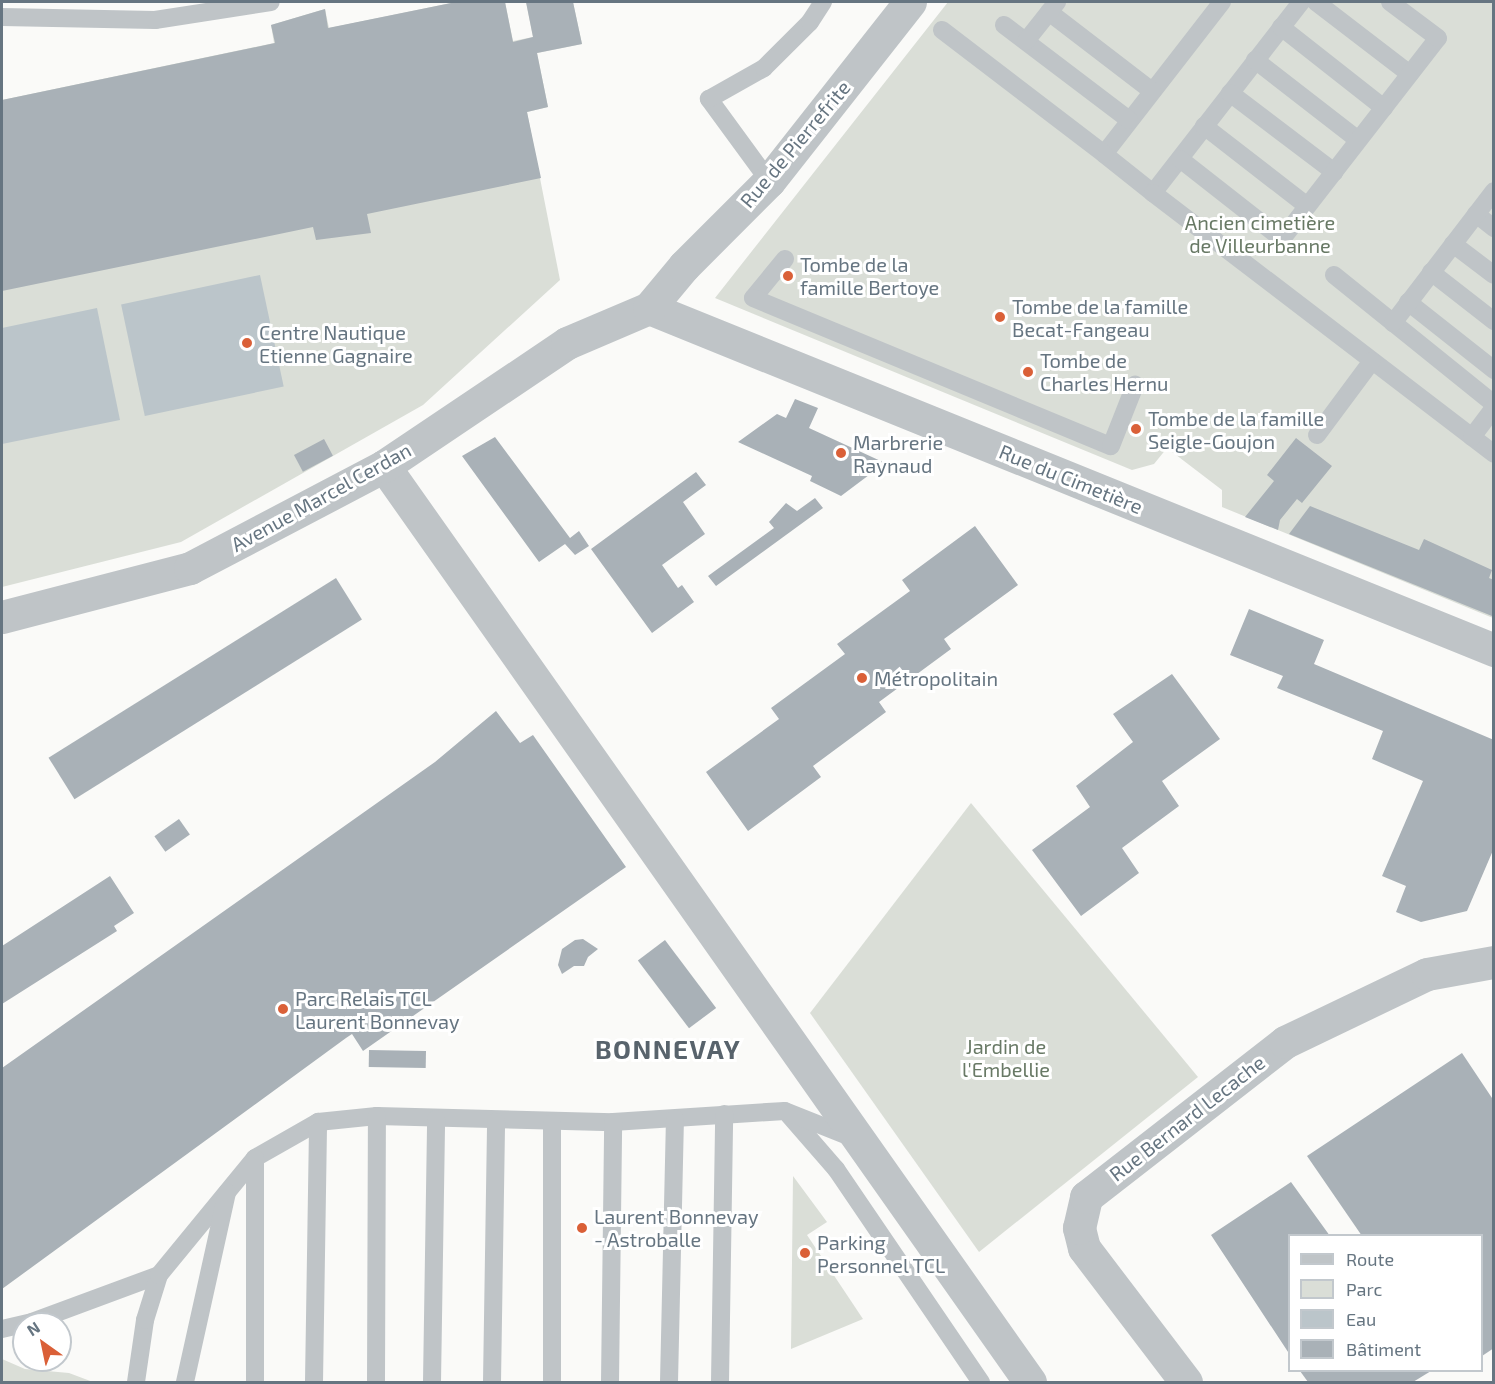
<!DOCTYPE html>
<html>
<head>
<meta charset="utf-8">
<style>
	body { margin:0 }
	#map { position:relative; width:1495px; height:1384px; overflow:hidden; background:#fafaf8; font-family:"Exo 2",sans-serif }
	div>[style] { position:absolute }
	.green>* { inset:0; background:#daded7 }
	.water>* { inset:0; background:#bbc5ca; transform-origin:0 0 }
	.building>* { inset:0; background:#a9b1b7; transform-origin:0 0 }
	.lane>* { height:18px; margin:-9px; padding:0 9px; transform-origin:9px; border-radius:9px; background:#bfc4c7 }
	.street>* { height:33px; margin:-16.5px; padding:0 16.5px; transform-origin:16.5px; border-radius:16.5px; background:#bfc4c7 }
	.dots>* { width:16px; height:16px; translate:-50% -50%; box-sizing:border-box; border:3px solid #fff; border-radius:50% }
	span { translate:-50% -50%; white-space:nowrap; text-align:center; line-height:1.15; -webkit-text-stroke:6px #fff; paint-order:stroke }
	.street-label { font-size:20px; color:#667581 }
	.park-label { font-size:20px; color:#687965 }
	.poi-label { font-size:20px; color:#667581 }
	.left { translate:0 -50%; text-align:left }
	.district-label { font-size:26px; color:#58636c; font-weight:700; letter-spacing:1.5px }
	.frame { position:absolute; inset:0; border:3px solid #667581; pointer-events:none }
	.legend { position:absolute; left:1288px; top:1234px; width:195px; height:138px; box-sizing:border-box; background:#fff; border:2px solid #c2c8cd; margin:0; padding:8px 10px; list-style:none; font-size:18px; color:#667581 }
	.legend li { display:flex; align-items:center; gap:12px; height:30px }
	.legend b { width:30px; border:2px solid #c2c8cd }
	.north { position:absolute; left:12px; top:1312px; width:60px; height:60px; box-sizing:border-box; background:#fff; border:2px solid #c2c8cd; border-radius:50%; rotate:327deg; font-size:16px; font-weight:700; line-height:24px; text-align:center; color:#667581 }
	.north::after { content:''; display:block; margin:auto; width:21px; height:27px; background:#da6038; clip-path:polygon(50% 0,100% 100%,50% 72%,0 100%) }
</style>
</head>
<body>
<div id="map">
	<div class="green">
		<i style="clip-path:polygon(456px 2px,505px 2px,513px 41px,533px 37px,526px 2px,573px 2px,582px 44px,537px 53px,548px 107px,527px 112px,560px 280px,423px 405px,181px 542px,2px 587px,2px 100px,274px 43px,271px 25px,325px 9px,329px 28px)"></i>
		<i style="clip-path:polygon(948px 2px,1493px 2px,1493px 618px,1222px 507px,1222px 490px,1167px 448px,1154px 464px,1132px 470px,715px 298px)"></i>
		<i style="clip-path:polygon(971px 803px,1198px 1077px,979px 1252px,810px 1013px)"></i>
		<i style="clip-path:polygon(793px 1176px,827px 1222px,807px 1235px,863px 1319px,791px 1349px)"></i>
		<i style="clip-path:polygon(2px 1359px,25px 1369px,69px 1373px,93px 1382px,2px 1382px)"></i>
	</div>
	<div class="water">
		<i style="left:260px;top:275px;width:114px;height:142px;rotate:78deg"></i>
		<i style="clip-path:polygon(97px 308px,120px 420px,2px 444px,2px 328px)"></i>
	</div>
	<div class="building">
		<i style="clip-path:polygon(456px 2px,505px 2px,513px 42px,533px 37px,526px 2px,573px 2px,582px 44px,537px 53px,548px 107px,527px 112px,541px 178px,367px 214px,371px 233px,316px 240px,313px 227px,2px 291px,2px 100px,275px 43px,271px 25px,325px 9px,328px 28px)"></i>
		<i style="clip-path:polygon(795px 399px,818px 408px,809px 428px,885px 463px,841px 496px,810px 481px,812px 476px,738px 442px,777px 414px,786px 418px)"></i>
		<i style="clip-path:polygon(495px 437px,570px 538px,579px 531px,589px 546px,575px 555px,565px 544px,539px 562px,462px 456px)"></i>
		<i style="clip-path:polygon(1296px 438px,1332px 466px,1302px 503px,1297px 499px,1280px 520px,1278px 530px,1245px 517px,1274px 481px,1267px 475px)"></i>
		<i style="left:324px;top:439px;width:19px;height:34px;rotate:62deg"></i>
		<i style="clip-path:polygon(696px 472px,706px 485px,683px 502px,705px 534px,662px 565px,678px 588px,682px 585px,694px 602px,652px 633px,591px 549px)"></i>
		<i style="clip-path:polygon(815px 498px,823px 508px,716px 586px,708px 576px,774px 528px,769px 522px,786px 503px,797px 511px)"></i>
		<i style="clip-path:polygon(1310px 506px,1419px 550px,1424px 539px,1492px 570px,1489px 578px,1494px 580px,1492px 616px,1289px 534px)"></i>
		<i style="clip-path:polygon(975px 526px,1018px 585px,944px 639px,951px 649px,879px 702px,886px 712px,813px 766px,821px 777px,748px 831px,706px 772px,779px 719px,771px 708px,845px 654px,837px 644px,910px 591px,902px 580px)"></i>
		<i style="left:336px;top:578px;width:49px;height:339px;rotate:58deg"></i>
		<i style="clip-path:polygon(1249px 609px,1324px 640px,1314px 664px,1494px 740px,1494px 848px,1467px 911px,1421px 922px,1396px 912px,1406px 886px,1382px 876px,1423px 781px,1372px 759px,1383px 731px,1277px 688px,1283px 676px,1230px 655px)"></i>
		<i style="clip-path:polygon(1172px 674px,1220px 739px,1162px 781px,1179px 806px,1122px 848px,1139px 873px,1081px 916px,1032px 850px,1090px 807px,1076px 786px,1133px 742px,1113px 714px)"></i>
		<i style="clip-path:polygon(496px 711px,520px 743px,533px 735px,626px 867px,363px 1051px,352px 1034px,346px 1038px,2px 1289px,2px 1068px,435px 762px)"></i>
		<i style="left:179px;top:819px;width:19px;height:30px;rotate:55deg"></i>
		<i style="clip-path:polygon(110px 876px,134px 913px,114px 926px,117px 931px,2px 1004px,2px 946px)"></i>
		<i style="clip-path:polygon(583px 939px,598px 949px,588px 957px,584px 966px,574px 966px,562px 974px,558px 965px,562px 949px,575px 940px)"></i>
		<i style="left:665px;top:940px;width:85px;height:34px;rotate:53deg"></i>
		<i style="left:369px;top:1050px;width:57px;height:17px;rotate:1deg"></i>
		<i style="clip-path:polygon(1462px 1053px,1494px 1101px,1494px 1348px,1482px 1356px,1482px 1236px,1362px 1236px,1307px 1156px)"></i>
		<i style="clip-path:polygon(1291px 1182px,1330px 1236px,1290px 1236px,1290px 1355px,1211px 1235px)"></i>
		<i style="clip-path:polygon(1300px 1371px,1431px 1371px,1413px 1382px,1308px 1382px)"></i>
	</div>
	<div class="lane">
		<i style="left:1222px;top:2px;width:192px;rotate:127.8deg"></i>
		<i style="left:1104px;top:154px;width:63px;rotate:38.5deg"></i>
		<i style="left:1153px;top:193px;width:242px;rotate:-52.2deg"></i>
		<i style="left:1316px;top:2px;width:118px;rotate:37.5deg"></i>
		<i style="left:1049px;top:12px;width:130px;rotate:37.5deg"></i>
		<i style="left:2px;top:17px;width:153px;rotate:1.1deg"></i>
		<i style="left:155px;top:20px;width:117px;rotate:-8.8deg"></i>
		<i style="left:1004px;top:25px;width:157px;rotate:37.2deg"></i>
		<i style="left:1281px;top:27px;width:131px;rotate:38.2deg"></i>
		<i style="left:942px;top:30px;width:204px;rotate:37.4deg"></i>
		<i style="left:1026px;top:41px;width:50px;rotate:-51.5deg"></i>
		<i style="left:1255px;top:60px;width:130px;rotate:37.8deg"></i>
		<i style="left:1230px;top:93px;width:131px;rotate:37.2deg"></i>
		<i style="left:1204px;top:126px;width:130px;rotate:37.8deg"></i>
		<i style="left:1180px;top:159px;width:130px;rotate:38.1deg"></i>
		<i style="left:1282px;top:239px;width:254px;rotate:-52.2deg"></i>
		<i style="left:1438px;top:38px;width:60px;rotate:-143.1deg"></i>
		<i style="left:769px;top:181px;width:102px;rotate:-126.2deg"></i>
		<i style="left:709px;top:99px;width:63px;rotate:-29.4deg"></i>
		<i style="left:764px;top:68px;width:65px;rotate:-45deg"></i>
		<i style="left:810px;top:22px;width:24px;rotate:-57deg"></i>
		<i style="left:1153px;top:193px;width:429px;rotate:37.4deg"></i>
		<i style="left:1476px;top:214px;width:23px;rotate:38deg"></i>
		<i style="left:1453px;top:244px;width:51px;rotate:37.1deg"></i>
		<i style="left:785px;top:259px;width:50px;rotate:129.4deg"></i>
		<i style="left:753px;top:298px;width:387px;rotate:22.5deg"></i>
		<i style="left:1111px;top:446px;width:66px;rotate:-68.5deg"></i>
		<i style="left:1431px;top:272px;width:80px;rotate:37.9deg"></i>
		<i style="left:1334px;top:275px;width:206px;rotate:38.9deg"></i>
		<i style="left:1408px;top:302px;width:110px;rotate:38.3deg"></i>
		<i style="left:1393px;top:323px;width:166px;rotate:-52.6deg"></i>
		<i style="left:1317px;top:435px;width:92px;rotate:-53.4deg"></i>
		<i style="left:1472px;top:437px;width:36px;rotate:-53deg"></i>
		<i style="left:789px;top:1115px;width:72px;rotate:49deg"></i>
		<i style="left:836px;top:1169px;width:258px;rotate:55.8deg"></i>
		<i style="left:2px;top:1329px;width:31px;rotate:-13deg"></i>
		<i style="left:32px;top:1322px;width:135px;rotate:-20.3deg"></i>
		<i style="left:136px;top:1382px;width:63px;rotate:-81.7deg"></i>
		<i style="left:145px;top:1320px;width:47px;rotate:-72.7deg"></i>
		<i style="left:159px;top:1275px;width:151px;rotate:-50.6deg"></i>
		<i style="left:255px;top:1158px;width:73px;rotate:-29.7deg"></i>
		<i style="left:318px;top:1122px;width:59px;rotate:-5.8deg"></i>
		<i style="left:377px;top:1116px;width:236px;rotate:1.5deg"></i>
		<i style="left:613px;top:1122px;width:172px;rotate:-3.7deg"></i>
		<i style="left:785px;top:1111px;width:73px;rotate:21.7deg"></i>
		<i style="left:185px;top:1382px;width:194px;rotate:-77.5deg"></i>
		<i style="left:255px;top:1382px;width:224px;rotate:-90deg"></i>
		<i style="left:314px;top:1382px;width:260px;rotate:-89.1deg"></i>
		<i style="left:376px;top:1382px;width:266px;rotate:-89.8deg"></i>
		<i style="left:432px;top:1382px;width:263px;rotate:-89.1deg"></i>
		<i style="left:492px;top:1382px;width:260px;rotate:-89.1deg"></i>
		<i style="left:552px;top:1382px;width:259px;rotate:-90deg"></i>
		<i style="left:610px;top:1382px;width:260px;rotate:-89.3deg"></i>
		<i style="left:669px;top:1382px;width:263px;rotate:-88.7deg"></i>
		<i style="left:720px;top:1382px;width:268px;rotate:-89.1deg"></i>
	</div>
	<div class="street">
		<i style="left:649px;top:308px;width:912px;rotate:22.03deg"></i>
		<i style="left:384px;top:466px;width:1121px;rotate:54.81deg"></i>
		<i style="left:2px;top:617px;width:194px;rotate:-14.6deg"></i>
		<i style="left:190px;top:568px;width:219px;rotate:-27.7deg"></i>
		<i style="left:384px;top:466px;width:220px;rotate:-33.9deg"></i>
		<i style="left:567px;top:343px;width:89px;rotate:-23.1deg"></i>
		<i style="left:649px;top:308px;width:55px;rotate:-50.2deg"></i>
		<i style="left:684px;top:266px;width:120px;rotate:-45deg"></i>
		<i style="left:769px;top:181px;width:228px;rotate:-51.8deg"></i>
		<i style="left:1186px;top:1382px;width:168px;rotate:-127.3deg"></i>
		<i style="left:1084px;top:1248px;width:21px;rotate:-104deg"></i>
		<i style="left:1079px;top:1228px;width:32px;rotate:-77deg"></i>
		<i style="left:1086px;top:1197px;width:252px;rotate:-37.9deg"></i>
		<i style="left:1285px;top:1042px;width:157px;rotate:-25.6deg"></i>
		<i style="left:1427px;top:974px;width:68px;rotate:-10.2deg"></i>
	</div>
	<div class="dots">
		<i style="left:788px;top:276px;background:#da6038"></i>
		<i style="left:1000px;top:317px;background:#da6038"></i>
		<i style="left:247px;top:343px;background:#da6038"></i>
		<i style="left:1028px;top:372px;background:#da6038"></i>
		<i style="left:1136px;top:429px;background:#da6038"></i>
		<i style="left:841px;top:453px;background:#da6038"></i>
		<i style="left:862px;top:678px;background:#da6038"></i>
		<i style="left:283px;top:1009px;background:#da6038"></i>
		<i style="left:582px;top:1228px;background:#da6038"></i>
		<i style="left:805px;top:1253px;background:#da6038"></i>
	</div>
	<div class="street-label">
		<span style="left:795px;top:144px;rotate:-50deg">Rue de Pierrefrite</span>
		<span style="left:1071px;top:479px;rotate:22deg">Rue du Cimetière</span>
		<span style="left:321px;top:497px;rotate:-29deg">Avenue Marcel Cerdan</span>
		<span style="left:1187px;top:1118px;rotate:-38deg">Rue Bernard Lecache</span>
	</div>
	<div class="park-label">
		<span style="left:1260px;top:234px">Ancien cimetière<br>de Villeurbanne</span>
		<span style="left:1006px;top:1058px">Jardin de<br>l'Embellie</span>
	</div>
	<div class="poi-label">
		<span class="left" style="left:800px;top:276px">Tombe de la<br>famille Bertoye</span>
		<span class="left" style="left:1012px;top:318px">Tombe de la famille<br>Becat-Fangeau</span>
		<span class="left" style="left:259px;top:344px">Centre Nautique<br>Etienne Gagnaire</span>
		<span class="left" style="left:1040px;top:372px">Tombe de<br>Charles Hernu</span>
		<span class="left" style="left:1148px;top:430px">Tombe de la famille<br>Seigle-Goujon</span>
		<span class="left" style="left:853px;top:454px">Marbrerie<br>Raynaud</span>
		<span class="left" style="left:874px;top:678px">Métropolitain</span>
		<span class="left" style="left:295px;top:1010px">Parc Relais TCL<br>Laurent Bonnevay</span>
		<span class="left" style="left:594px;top:1228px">Laurent Bonnevay<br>- Astroballe</span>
		<span class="left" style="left:817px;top:1254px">Parking<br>Personnel TCL</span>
	</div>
	<div class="district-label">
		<span style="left:668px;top:1049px">BONNEVAY</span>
	</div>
	<div class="frame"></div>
	<ul class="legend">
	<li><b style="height:8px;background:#bfc4c7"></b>Route</li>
	<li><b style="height:16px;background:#daded7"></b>Parc</li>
	<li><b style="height:16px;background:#bbc5ca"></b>Eau</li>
	<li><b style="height:16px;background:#a9b1b7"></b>Bâtiment</li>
	</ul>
	<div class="north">N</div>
</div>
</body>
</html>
